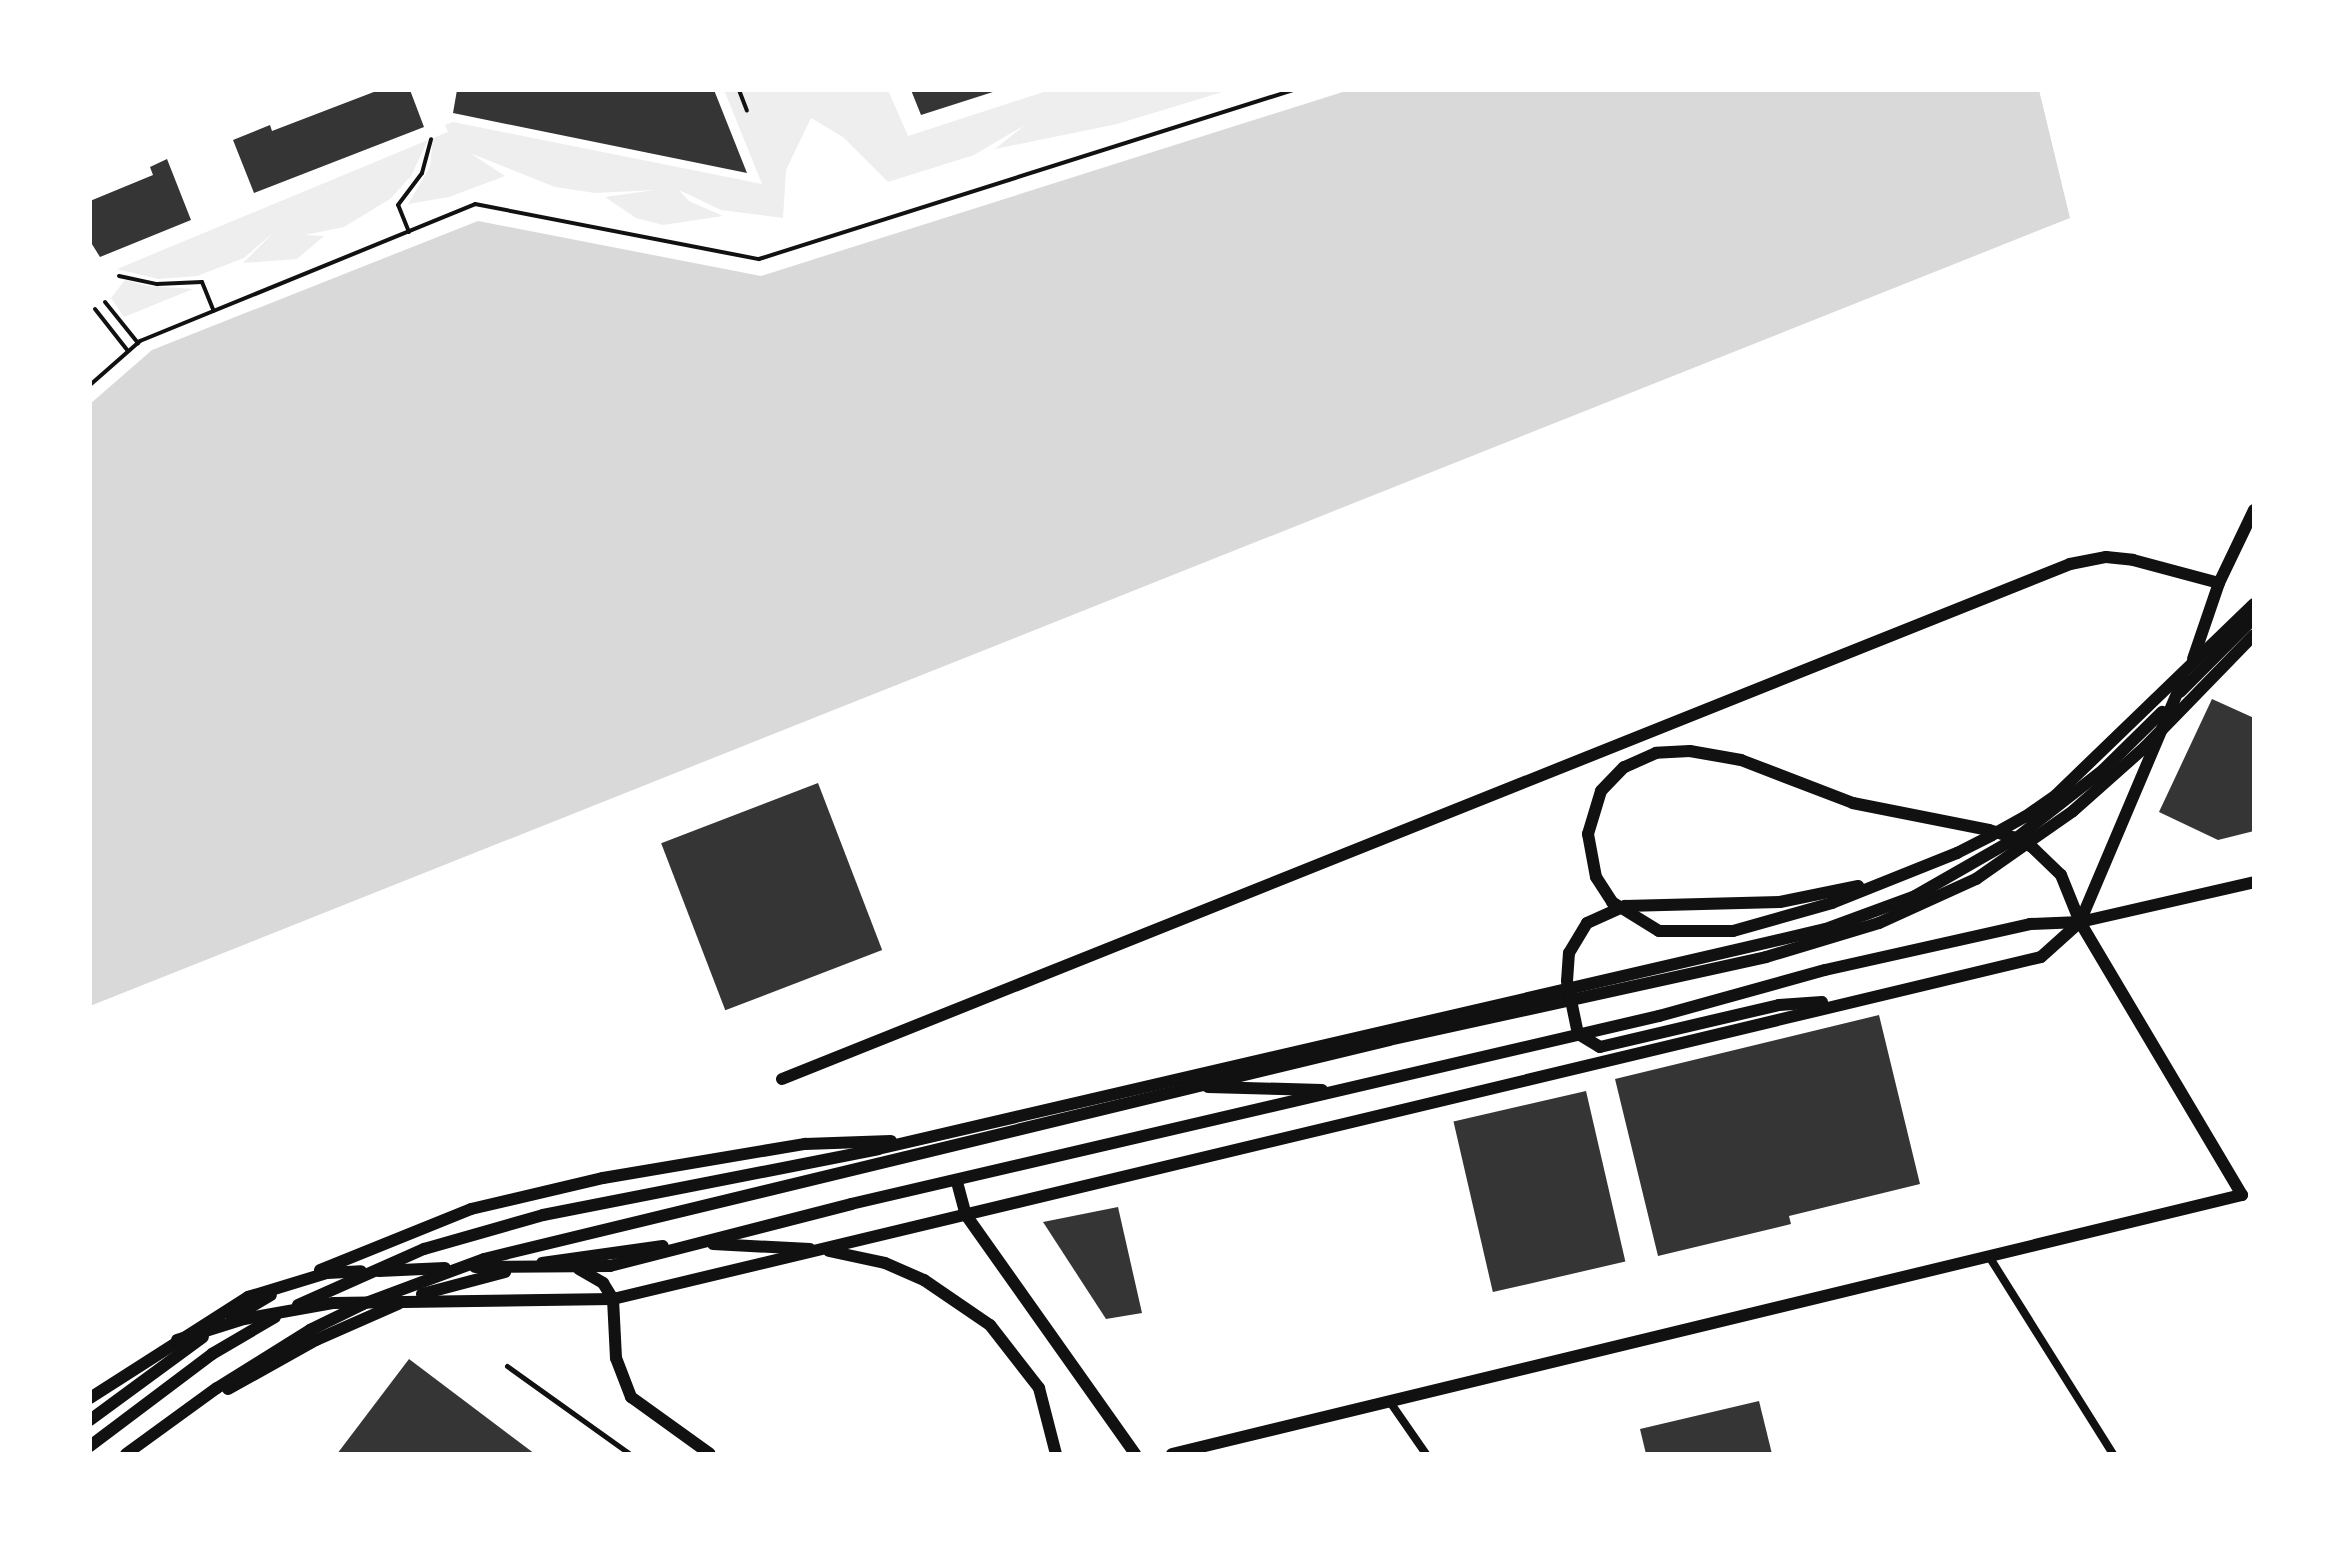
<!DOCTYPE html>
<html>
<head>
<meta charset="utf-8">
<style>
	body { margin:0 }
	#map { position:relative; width:2344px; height:1544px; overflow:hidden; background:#fff; font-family:"IBM Plex Sans",sans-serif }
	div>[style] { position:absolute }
	.green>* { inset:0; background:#eee }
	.water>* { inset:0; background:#d9d9d9 }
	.building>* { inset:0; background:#353535; transform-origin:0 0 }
	.path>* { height:4px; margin:-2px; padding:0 2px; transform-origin:2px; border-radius:2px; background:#111 }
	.service>* { height:5px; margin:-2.5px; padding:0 2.5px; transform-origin:2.5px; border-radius:2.5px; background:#111 }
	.minor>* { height:8px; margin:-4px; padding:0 4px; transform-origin:4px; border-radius:4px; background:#111 }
	.tertiary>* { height:12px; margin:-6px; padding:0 6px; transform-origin:6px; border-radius:6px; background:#111 }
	span { translate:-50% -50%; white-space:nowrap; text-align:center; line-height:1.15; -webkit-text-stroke:8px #fff; paint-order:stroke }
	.frame { position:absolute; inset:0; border:92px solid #fff; pointer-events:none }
</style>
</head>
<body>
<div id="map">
	<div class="green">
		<i style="clip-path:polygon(724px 90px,888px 90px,908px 136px,1050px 90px,1229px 90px,1117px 124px,995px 149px,1025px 125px,974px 155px,888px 182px,843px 137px,811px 118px,786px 170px,783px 218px,721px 210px,679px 190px,689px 201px,723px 216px,663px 225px,636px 218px,605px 197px,655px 190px,595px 193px,555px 187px,470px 153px,505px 176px,449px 197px,408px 204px,430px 167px,433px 138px,448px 132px,445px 125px,453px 122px,762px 184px)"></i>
		<i style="clip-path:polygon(428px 140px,411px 176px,390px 199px,344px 227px,305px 235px,324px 236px,297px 259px,243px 263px,275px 231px,244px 258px,197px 276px,158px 279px,117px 269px)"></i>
		<i style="clip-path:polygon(125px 280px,148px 286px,193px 289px,124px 317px,111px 298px)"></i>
	</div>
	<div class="water">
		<i style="clip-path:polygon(1349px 90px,2039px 90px,2070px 218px,90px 1006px,90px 404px,152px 350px,478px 221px,761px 276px)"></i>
	</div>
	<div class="building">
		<i style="clip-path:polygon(379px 90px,410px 90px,424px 127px,254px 193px,233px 140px,270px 125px,272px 131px)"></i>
		<i style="clip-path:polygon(457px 90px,714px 90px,747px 173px,453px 113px)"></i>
		<i style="clip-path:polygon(911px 90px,996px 90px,996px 91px,921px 115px)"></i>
		<i style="clip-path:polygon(167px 159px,191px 220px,100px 257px,90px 241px,90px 201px,153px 175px,150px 167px)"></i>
		<i style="clip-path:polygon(2212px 699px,2254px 718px,2254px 831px,2218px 840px,2159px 812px)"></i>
		<i style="left:818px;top:783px;width:179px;height:168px;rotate:69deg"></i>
		<i style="clip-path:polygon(1879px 1015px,1920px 1184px,1789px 1216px,1791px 1224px,1658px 1256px,1615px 1079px)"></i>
		<i style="left:1586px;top:1091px;width:175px;height:136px;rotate:77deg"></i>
		<i style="clip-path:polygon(1118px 1207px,1142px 1313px,1106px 1319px,1043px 1222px)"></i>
		<i style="clip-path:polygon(409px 1359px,535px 1454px,337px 1454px)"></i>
		<i style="clip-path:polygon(1759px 1401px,1772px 1454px,1646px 1454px,1640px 1429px)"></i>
	</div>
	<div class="path">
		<i style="left:739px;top:90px;width:22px;rotate:69deg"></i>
		<i style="left:409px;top:232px;width:29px;rotate:-112deg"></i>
		<i style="left:398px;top:205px;width:40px;rotate:-53deg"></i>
		<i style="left:422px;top:173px;width:35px;rotate:-75deg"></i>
		<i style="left:119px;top:276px;width:39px;rotate:12deg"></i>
		<i style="left:157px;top:284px;width:45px;rotate:-2.5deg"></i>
		<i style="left:202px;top:282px;width:31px;rotate:68deg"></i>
		<i style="left:105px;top:302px;width:53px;rotate:51.2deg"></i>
		<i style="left:95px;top:309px;width:53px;rotate:51.8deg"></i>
		<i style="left:90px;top:385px;width:67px;rotate:-41.3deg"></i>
		<i style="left:140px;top:341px;width:362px;rotate:-22.2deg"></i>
		<i style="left:475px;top:204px;width:289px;rotate:11deg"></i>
		<i style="left:759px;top:259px;width:560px;rotate:-17.56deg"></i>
	</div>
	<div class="service">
		<i style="left:507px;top:1366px;width:151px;rotate:35.6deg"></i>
	</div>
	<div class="minor">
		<i style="left:1990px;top:1258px;width:231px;rotate:57.9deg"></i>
		<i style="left:1390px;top:1402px;width:63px;rotate:55.3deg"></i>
	</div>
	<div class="tertiary">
		<i style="left:2193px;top:659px;width:80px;rotate:-71.1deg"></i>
		<i style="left:2219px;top:583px;width:81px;rotate:-64.4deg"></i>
		<i style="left:2180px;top:692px;width:105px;rotate:-45deg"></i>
		<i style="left:1822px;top:1002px;width:43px;rotate:176deg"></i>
		<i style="left:1779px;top:1005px;width:184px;rotate:166.8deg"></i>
		<i style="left:1600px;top:1047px;width:26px;rotate:-149deg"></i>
		<i style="left:1578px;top:1034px;width:54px;rotate:-101.7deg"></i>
		<i style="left:1567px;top:981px;width:28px;rotate:-86deg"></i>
		<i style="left:1569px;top:953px;width:35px;rotate:-59deg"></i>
		<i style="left:1587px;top:923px;width:42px;rotate:-24.1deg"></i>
		<i style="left:1625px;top:906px;width:155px;rotate:-1.5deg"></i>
		<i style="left:1780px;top:902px;width:80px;rotate:-11.6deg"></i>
		<i style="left:782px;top:1079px;width:1387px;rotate:-21.79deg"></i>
		<i style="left:2070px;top:564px;width:37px;rotate:-11deg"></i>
		<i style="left:2106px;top:557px;width:27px;rotate:6deg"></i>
		<i style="left:2133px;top:560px;width:89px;rotate:15deg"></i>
		<i style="left:1208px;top:1087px;width:114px;rotate:1.5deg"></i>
		<i style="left:957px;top:1182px;width:34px;rotate:75deg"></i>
		<i style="left:966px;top:1215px;width:293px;rotate:54.7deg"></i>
		<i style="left:713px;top:1244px;width:97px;rotate:3deg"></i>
		<i style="left:829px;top:1251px;width:57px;rotate:12.1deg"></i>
		<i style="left:885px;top:1263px;width:43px;rotate:23.6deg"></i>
		<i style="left:924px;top:1280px;width:80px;rotate:34.3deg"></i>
		<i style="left:990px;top:1325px;width:80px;rotate:52.1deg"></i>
		<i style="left:1039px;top:1388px;width:68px;rotate:75.6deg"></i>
		<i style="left:542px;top:1263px;width:122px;rotate:-8deg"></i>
		<i style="left:475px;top:1267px;width:135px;rotate:-0.4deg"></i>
		<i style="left:610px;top:1266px;width:249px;rotate:-14.4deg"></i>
		<i style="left:851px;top:1204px;width:830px;rotate:-13.1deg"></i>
		<i style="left:1659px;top:1016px;width:172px;rotate:-15.5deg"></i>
		<i style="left:1825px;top:970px;width:210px;rotate:-12.6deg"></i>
		<i style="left:2030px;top:924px;width:50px;rotate:-2.3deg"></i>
		<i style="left:2080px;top:922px;width:179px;rotate:-12.9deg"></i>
		<i style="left:579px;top:1269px;width:28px;rotate:30deg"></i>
		<i style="left:603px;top:1283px;width:19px;rotate:58deg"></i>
		<i style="left:613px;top:1299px;width:59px;rotate:87.1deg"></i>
		<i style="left:616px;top:1358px;width:42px;rotate:69deg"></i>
		<i style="left:631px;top:1397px;width:97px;rotate:35.8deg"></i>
		<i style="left:320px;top:1270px;width:163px;rotate:-22deg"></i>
		<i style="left:471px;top:1209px;width:136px;rotate:-13.2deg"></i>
		<i style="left:603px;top:1178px;width:205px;rotate:-9.6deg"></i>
		<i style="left:805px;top:1144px;width:86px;rotate:-2deg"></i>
		<i style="left:379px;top:1271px;width:66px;rotate:-2.6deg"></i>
		<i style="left:422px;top:1294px;width:86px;rotate:-14.8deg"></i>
		<i style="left:298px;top:1305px;width:138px;rotate:-24deg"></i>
		<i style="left:424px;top:1249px;width:124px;rotate:-15.9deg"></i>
		<i style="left:543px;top:1215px;width:341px;rotate:-11.1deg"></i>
		<i style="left:878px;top:1149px;width:973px;rotate:-13.07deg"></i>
		<i style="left:1826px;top:929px;width:95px;rotate:-20.3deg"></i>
		<i style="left:1915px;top:896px;width:119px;rotate:-29.8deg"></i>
		<i style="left:2018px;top:837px;width:108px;rotate:-38.2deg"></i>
		<i style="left:2103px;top:770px;width:83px;rotate:-44.5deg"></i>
		<i style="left:232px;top:1318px;width:45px;rotate:-30.5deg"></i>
		<i style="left:177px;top:1340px;width:70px;rotate:-17.4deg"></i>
		<i style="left:244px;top:1319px;width:90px;rotate:-10.2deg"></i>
		<i style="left:333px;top:1303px;width:280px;rotate:-0.8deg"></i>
		<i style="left:613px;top:1299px;width:1468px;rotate:-13.47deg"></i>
		<i style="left:2041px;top:957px;width:52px;rotate:-41.9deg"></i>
		<i style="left:2080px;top:922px;width:264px;rotate:-67deg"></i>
		<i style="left:228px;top:1389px;width:101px;rotate:-29.1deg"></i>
		<i style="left:316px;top:1340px;width:90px;rotate:-23.7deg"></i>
		<i style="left:90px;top:1398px;width:188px;rotate:-32.6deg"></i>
		<i style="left:248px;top:1297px;width:83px;rotate:-16.9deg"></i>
		<i style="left:327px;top:1273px;width:34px;rotate:-3deg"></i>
		<i style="left:90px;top:1420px;width:140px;rotate:-36.3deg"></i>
		<i style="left:90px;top:1446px;width:153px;rotate:-37deg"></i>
		<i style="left:212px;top:1354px;width:73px;rotate:-30.4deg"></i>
		<i style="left:126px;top:1454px;width:112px;rotate:-36deg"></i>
		<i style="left:217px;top:1388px;width:110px;rotate:-31.9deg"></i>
		<i style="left:310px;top:1330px;width:59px;rotate:-26.1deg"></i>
		<i style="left:363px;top:1304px;width:129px;rotate:-20.4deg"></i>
		<i style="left:484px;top:1259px;width:931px;rotate:-13.6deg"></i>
		<i style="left:1389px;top:1040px;width:386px;rotate:-12.4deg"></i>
		<i style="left:1766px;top:957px;width:118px;rotate:-16.7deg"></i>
		<i style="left:1879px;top:923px;width:107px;rotate:-24.4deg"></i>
		<i style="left:1976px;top:879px;width:118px;rotate:-35deg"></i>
		<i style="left:2073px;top:811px;width:96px;rotate:-41.6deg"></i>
		<i style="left:2145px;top:747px;width:156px;rotate:-45.8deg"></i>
		<i style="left:1172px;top:1454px;width:1101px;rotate:-13.61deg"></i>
		<i style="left:2242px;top:1195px;width:317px;rotate:-120.7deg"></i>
		<i style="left:2080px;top:922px;width:51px;rotate:-112deg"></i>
		<i style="left:2061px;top:875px;width:40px;rotate:-136deg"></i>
		<i style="left:2032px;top:847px;width:22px;rotate:-153deg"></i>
		<i style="left:2012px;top:837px;width:24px;rotate:-163deg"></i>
		<i style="left:1989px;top:830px;width:139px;rotate:-168.8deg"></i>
		<i style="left:1853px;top:803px;width:120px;rotate:-159deg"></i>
		<i style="left:1741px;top:760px;width:52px;rotate:-170deg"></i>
		<i style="left:1690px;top:751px;width:34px;rotate:177deg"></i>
		<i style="left:1656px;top:753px;width:35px;rotate:156deg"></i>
		<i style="left:1624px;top:767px;width:33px;rotate:134deg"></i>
		<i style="left:1601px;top:791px;width:45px;rotate:106.8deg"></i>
		<i style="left:1588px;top:834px;width:44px;rotate:79.5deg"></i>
		<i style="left:1596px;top:877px;width:30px;rotate:57deg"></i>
		<i style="left:1612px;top:902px;width:55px;rotate:31.7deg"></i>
		<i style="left:1659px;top:931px;width:74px"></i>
		<i style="left:1733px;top:931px;width:103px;rotate:-15.8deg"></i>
		<i style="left:1832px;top:903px;width:135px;rotate:-21.8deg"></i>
		<i style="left:1957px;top:853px;width:39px;rotate:-27deg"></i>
		<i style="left:1992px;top:835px;width:38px;rotate:-29deg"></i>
		<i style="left:2025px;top:817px;width:38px;rotate:-35deg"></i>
		<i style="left:2056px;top:795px;width:275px;rotate:-44deg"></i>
	</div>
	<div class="frame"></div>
</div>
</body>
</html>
